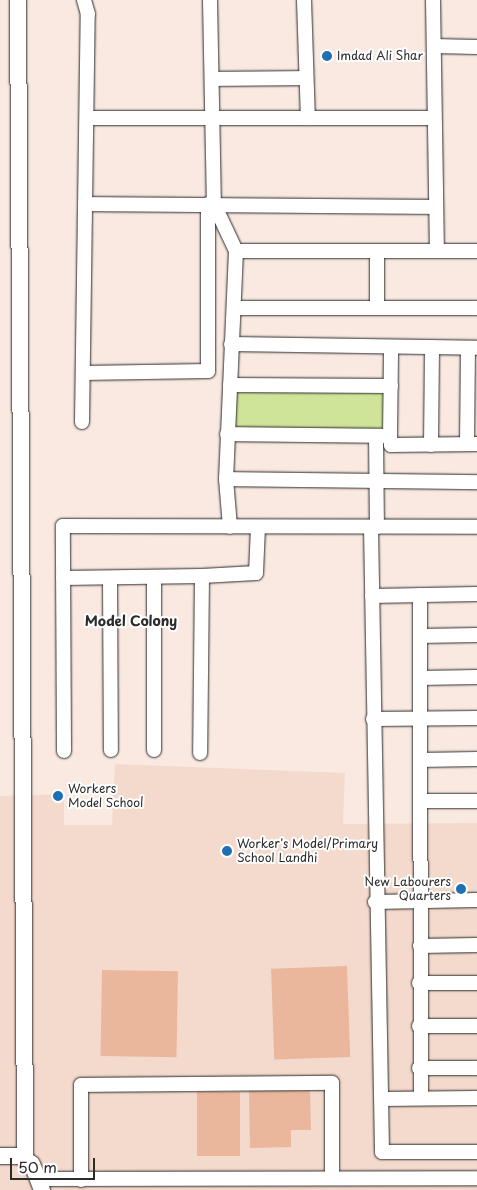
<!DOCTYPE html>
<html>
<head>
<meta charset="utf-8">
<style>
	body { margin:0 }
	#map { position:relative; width:477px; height:1190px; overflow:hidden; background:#f9e9e1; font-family:"Playpen Sans",sans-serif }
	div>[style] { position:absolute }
	.built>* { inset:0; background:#f4dacc }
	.green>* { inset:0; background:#d0e499; transform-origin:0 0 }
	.building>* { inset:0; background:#eab79c; transform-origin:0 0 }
	.roads { filter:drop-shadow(0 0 1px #2b2b2b) drop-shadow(0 0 1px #2b2b2b) }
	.minor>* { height:14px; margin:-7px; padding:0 7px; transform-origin:7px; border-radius:7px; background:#fff }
	.tertiary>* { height:16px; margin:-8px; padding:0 8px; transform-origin:8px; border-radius:8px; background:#fff }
	.dots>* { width:14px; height:14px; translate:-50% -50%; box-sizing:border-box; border:2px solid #fff; border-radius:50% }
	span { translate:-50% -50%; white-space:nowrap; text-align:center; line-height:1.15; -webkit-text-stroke:4px #fff; paint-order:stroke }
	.poi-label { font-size:12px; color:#2b2b2b }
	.left { translate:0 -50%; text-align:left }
	.right { translate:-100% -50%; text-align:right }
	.neighbourhood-label { font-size:14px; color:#2b2b2b; font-weight:700 }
	.scale { position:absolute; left:10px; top:1158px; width:85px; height:22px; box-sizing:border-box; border:2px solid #2b2b2b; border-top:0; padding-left:6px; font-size:15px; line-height:18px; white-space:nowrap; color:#2b2b2b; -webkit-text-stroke:4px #fff; paint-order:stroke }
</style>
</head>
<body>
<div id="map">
	<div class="built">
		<i style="clip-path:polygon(115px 764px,345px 773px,343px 824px,477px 823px,477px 1190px,0 1190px,0 796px,64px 794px,64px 825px,112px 825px)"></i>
	</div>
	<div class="green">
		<i style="left:387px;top:390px;width:44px;height:154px;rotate:89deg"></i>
	</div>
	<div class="building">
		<i style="left:347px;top:966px;width:91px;height:76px;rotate:88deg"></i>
		<i style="left:102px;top:970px;width:76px;height:86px;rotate:1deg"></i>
		<i style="clip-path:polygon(249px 1091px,310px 1091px,311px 1130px,291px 1130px,291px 1147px,250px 1148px)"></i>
		<i style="left:197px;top:1092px;width:43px;height:64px"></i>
	</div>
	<div class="roads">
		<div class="minor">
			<i style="left:210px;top:0;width:204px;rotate:88.9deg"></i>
			<i style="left:214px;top:204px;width:52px;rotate:64.9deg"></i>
			<i style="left:236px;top:251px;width:228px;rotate:92.5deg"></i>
			<i style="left:226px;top:479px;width:48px;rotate:85.2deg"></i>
			<i style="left:304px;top:0;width:118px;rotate:88.1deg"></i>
			<i style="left:433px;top:0;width:251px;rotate:89.1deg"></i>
			<i style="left:434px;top:46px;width:43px;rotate:1.3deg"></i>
			<i style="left:213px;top:79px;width:93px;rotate:-0.6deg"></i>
			<i style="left:87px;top:118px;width:347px"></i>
			<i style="left:85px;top:204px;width:349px;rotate:0.5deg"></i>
			<i style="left:236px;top:251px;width:241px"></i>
			<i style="left:377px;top:251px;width:57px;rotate:90deg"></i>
			<i style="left:235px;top:308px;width:242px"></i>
			<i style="left:231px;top:344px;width:246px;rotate:0.9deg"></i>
			<i style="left:83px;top:373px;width:125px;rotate:-0.9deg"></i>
			<i style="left:208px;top:371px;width:167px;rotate:-90deg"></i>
			<i style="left:230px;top:385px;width:161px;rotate:0.4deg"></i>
			<i style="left:82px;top:422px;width:408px;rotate:-89.2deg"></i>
			<i style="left:88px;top:14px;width:15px;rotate:-106deg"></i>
			<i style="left:227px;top:434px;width:163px;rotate:0.7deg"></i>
			<i style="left:390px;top:436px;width:88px;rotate:-89.3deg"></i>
			<i style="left:376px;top:436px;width:91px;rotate:89.4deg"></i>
			<i style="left:390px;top:436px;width:9px;rotate:84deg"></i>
			<i style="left:391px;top:445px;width:86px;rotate:-0.7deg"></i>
			<i style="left:467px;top:444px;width:95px;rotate:-89.4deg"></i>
			<i style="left:431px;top:445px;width:97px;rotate:-89.4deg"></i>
			<i style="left:226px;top:479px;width:251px;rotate:0.7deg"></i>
			<i style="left:371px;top:527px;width:625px;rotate:88.99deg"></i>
			<i style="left:382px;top:1152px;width:95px"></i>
			<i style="left:202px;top:576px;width:54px;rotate:-3.2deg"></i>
			<i style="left:256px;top:573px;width:46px;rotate:-87.5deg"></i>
			<i style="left:63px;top:578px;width:139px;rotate:-0.8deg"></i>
			<i style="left:202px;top:576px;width:177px;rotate:90.6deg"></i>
			<i style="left:110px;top:578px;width:172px;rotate:89.7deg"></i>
			<i style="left:154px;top:578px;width:172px;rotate:90deg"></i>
			<i style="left:420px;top:595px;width:503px;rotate:89.89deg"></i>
			<i style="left:372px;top:596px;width:105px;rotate:-1.1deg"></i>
			<i style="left:420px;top:636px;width:57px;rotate:-1deg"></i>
			<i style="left:420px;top:678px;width:57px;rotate:-1deg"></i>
			<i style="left:373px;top:719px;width:104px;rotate:-0.6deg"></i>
			<i style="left:64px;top:751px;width:225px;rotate:-90.3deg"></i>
			<i style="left:63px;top:526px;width:414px;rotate:0.1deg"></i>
			<i style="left:420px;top:760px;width:57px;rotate:-1deg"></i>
			<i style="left:420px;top:801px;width:57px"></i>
			<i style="left:375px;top:902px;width:102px;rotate:-1.1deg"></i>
			<i style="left:420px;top:946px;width:57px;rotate:-1deg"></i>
			<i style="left:419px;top:983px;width:58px"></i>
			<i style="left:419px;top:1026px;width:58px"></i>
			<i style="left:419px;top:1068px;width:58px"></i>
			<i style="left:382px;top:1099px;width:95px;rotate:-0.6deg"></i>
			<i style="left:41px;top:1179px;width:436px;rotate:-0.1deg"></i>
			<i style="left:81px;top:1180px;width:95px;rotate:-90deg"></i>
			<i style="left:81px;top:1085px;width:251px;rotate:-0.5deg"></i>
			<i style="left:332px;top:1083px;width:95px;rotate:90deg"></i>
		</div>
		<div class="tertiary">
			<i style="left:18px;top:0;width:1159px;rotate:89.65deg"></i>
			<i style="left:0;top:1156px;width:20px"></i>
			<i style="left:20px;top:1156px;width:14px;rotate:34deg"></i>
			<i style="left:32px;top:1164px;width:28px;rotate:69deg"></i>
		</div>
	</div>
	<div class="dots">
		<i style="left:327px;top:56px;background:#1f6fb2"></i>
		<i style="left:58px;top:796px;background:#1f6fb2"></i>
		<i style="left:227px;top:851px;background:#1f6fb2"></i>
		<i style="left:461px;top:889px;background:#1f6fb2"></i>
	</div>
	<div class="poi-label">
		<span class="left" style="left:337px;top:56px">Imdad Ali Shar</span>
		<span class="left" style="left:68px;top:796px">Workers<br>Model School</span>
		<span class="left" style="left:237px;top:851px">Worker's Model/Primary<br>School Landhi</span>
		<span class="right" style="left:451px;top:889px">New Labourers<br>Quarters</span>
	</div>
	<div class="neighbourhood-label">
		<span style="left:131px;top:621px">Model Colony</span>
	</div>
	<div class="scale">50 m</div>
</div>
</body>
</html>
